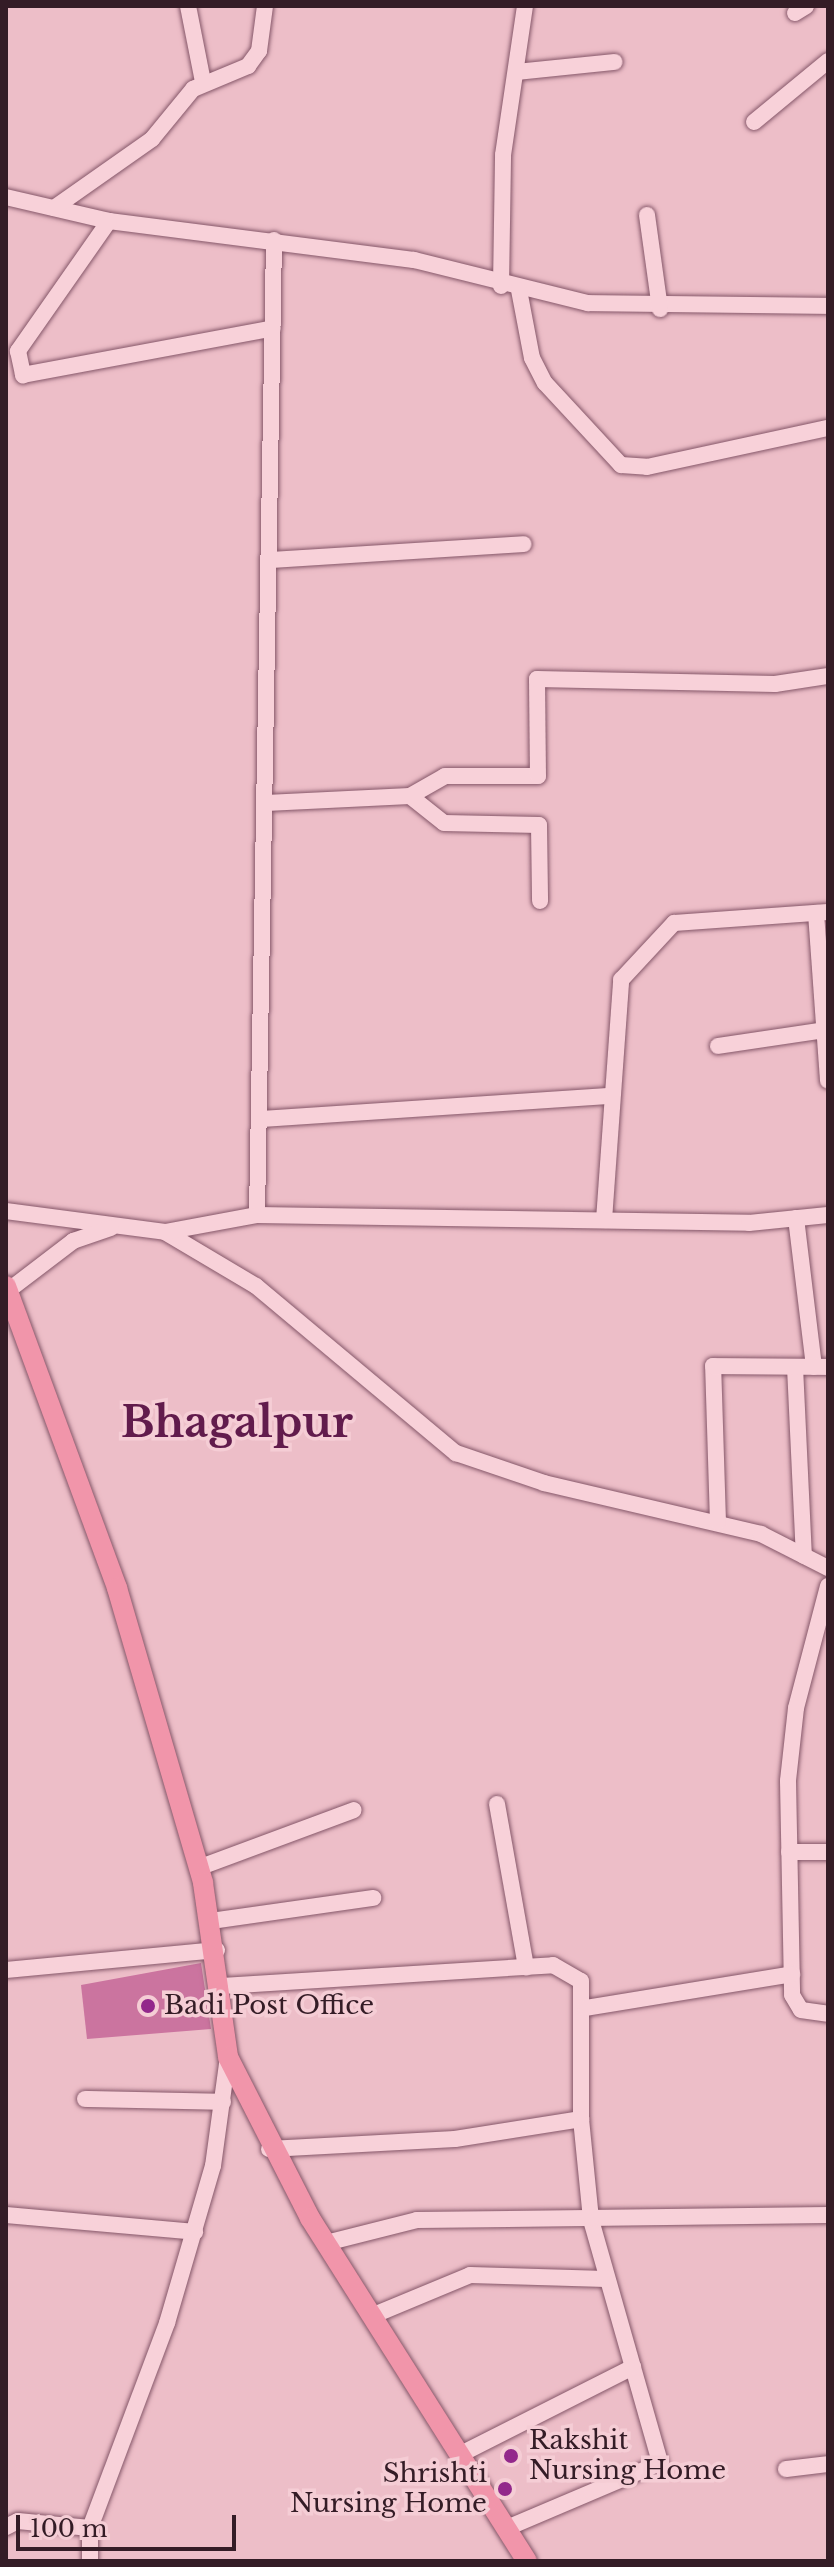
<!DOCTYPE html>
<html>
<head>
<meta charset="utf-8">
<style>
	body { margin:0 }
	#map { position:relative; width:834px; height:2567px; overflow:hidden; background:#edbec8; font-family:"Libre Baskerville",serif }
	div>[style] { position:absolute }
	.building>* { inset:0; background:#cb749f }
	.roads { filter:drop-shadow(0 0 2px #855769) drop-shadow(0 0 2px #855769) }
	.minor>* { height:16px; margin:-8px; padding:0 8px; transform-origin:8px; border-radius:8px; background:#f8d1d9 }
	.major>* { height:20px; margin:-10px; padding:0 10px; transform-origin:10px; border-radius:10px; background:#f195aa }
	.dots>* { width:22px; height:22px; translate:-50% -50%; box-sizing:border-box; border:4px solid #f5cdd5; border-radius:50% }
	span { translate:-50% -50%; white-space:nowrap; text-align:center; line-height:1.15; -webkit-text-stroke:7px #f5cdd5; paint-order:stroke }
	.poi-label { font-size:26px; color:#341c26 }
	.left { translate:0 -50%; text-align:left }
	.right { translate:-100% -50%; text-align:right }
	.town-label { font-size:42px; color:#611b4c; font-weight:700 }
	.frame { position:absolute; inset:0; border:8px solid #341c26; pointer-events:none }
	.scale { position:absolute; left:16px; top:2515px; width:220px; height:36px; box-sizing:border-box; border:4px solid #341c26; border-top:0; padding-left:10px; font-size:24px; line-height:28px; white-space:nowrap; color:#341c26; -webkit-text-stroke:6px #f5cdd5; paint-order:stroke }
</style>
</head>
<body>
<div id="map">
	<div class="building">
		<i style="clip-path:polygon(201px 1963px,211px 2029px,87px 2039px,81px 1985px)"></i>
	</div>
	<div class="roads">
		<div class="minor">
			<i style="left:188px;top:6px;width:77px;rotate:78.8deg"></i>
			<i style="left:795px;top:13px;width:13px;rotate:-32deg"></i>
			<i style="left:517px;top:72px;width:98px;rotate:-5.9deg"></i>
			<i style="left:754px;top:122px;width:96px;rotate:-39.5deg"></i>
			<i style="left:6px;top:197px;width:106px;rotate:13.1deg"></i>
			<i style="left:109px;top:221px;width:307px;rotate:7.3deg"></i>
			<i style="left:414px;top:260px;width:179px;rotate:13.9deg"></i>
			<i style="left:588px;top:303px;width:240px;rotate:0.7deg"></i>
			<i style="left:54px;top:208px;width:120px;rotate:-35.1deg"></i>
			<i style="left:152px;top:139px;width:65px;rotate:-50.6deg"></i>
			<i style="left:193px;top:89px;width:60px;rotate:-22.7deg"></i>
			<i style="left:248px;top:66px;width:19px;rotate:-54deg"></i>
			<i style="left:259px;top:51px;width:45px;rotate:-82.4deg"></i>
			<i style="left:647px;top:215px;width:95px;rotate:82.1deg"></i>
			<i style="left:109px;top:221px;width:159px;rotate:125deg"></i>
			<i style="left:18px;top:351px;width:25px;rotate:78deg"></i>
			<i style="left:23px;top:375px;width:254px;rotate:-10.6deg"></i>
			<i style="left:501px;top:286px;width:131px;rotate:-89.1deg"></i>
			<i style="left:503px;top:155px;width:151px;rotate:-81.6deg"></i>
			<i style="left:519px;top:290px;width:69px;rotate:79.2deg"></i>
			<i style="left:532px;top:358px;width:28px;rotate:63deg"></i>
			<i style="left:545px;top:383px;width:112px;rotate:47.2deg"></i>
			<i style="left:621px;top:465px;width:26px;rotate:4deg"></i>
			<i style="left:647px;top:467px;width:185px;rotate:-12.2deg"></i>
			<i style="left:271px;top:560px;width:253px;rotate:-3.6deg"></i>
			<i style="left:410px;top:796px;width:43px;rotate:38.5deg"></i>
			<i style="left:444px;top:823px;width:95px;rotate:1.2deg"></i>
			<i style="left:539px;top:825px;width:76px;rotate:89.2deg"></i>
			<i style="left:266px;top:803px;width:144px;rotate:-2.8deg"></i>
			<i style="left:410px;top:796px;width:40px;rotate:-29.7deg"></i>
			<i style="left:445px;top:776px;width:93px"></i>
			<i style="left:538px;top:776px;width:97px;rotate:-90.6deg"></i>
			<i style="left:537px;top:679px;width:238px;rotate:1.2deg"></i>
			<i style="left:775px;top:684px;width:54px;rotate:-8.6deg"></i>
			<i style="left:816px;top:913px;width:168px;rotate:85.9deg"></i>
			<i style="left:718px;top:1046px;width:108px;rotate:-8.5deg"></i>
			<i style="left:262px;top:1119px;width:350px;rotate:-3.8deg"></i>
			<i style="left:6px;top:1211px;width:160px;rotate:7.5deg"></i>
			<i style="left:165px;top:1232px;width:106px;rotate:30.7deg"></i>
			<i style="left:256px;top:1286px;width:261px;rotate:39.9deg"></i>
			<i style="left:456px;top:1453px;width:93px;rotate:18.8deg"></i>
			<i style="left:544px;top:1483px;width:223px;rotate:13.2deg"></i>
			<i style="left:761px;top:1534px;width:75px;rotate:26.9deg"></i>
			<i style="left:257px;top:1215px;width:975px;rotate:-89deg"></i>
			<i style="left:796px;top:1218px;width:150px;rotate:83.1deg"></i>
			<i style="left:604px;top:1220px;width:241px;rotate:-85.9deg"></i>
			<i style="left:621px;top:980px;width:78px;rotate:-47.1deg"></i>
			<i style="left:674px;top:923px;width:154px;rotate:-4.1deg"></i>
			<i style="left:165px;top:1232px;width:94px;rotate:-10.5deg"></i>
			<i style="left:257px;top:1215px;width:492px;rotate:0.9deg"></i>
			<i style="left:749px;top:1223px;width:79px;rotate:-5.8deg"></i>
			<i style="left:9px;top:1290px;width:81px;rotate:-37.4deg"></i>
			<i style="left:73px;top:1241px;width:40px;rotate:-18.9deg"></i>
			<i style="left:795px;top:1367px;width:189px;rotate:87.3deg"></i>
			<i style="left:718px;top:1522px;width:156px;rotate:-91.8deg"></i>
			<i style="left:713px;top:1366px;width:115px;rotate:0.5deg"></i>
			<i style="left:828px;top:1586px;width:126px;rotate:104.7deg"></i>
			<i style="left:796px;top:1708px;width:73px;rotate:96.3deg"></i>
			<i style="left:788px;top:1781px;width:214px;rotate:88.9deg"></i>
			<i style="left:792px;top:1995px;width:17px;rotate:59deg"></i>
			<i style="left:801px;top:2010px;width:27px;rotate:8deg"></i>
			<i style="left:497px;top:1804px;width:166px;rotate:79.9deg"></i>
			<i style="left:789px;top:1852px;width:39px"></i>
			<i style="left:198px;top:1868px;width:166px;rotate:-20.4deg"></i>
			<i style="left:211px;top:1921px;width:164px;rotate:-8.1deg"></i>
			<i style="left:6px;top:1970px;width:212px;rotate:-5.4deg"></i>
			<i style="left:222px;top:1986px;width:332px;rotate:-3.6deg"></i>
			<i style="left:553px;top:1965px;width:32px;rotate:30deg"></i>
			<i style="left:581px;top:1981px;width:138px;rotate:90deg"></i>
			<i style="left:581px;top:2119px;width:101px;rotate:84.3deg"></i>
			<i style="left:591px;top:2220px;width:253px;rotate:74.1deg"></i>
			<i style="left:660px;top:2463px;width:166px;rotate:157deg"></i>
			<i style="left:585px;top:2008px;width:210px;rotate:-9.3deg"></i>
			<i style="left:85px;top:2099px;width:138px;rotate:1.2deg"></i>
			<i style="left:269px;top:2149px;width:186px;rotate:-3.1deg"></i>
			<i style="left:455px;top:2139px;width:128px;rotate:-9deg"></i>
			<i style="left:6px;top:2215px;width:190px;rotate:5.1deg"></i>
			<i style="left:326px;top:2243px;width:94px;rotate:-14.2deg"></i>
			<i style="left:417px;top:2220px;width:411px;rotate:-0.7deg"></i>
			<i style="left:374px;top:2315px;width:104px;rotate:-22.6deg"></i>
			<i style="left:470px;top:2275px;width:136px;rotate:1.7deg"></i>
			<i style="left:461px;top:2454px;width:193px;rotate:-26.8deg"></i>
			<i style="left:786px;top:2469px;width:42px;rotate:-6.8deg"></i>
			<i style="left:6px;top:2527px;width:13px;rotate:-27deg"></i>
			<i style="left:18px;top:2521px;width:72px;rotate:5.6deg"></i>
			<i style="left:90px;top:2561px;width:33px;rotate:-90deg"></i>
			<i style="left:90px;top:2528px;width:219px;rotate:-69.4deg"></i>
			<i style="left:167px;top:2323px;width:164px;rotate:-73.7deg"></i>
			<i style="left:213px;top:2166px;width:110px;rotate:-82.2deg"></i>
		</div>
		<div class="major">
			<i style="left:6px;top:1286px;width:322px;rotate:69.8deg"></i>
			<i style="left:117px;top:1588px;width:307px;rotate:73.7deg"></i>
			<i style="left:203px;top:1883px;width:176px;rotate:81.8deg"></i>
			<i style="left:228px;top:2057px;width:181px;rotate:63deg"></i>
			<i style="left:310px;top:2218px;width:406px;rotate:57.7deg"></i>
		</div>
	</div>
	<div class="dots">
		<i style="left:148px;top:2006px;background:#93288b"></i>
		<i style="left:511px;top:2456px;background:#93288b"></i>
		<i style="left:505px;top:2489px;background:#93288b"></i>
	</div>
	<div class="poi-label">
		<span class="left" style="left:164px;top:2006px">Badi Post Office</span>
		<span class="left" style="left:529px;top:2456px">Rakshit<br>Nursing Home</span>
		<span class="right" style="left:487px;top:2489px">Shrishti<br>Nursing Home</span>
	</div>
	<div class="town-label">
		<span style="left:237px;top:1422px">Bhagalpur</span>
	</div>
	<div class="frame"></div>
	<div class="scale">100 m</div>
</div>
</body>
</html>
